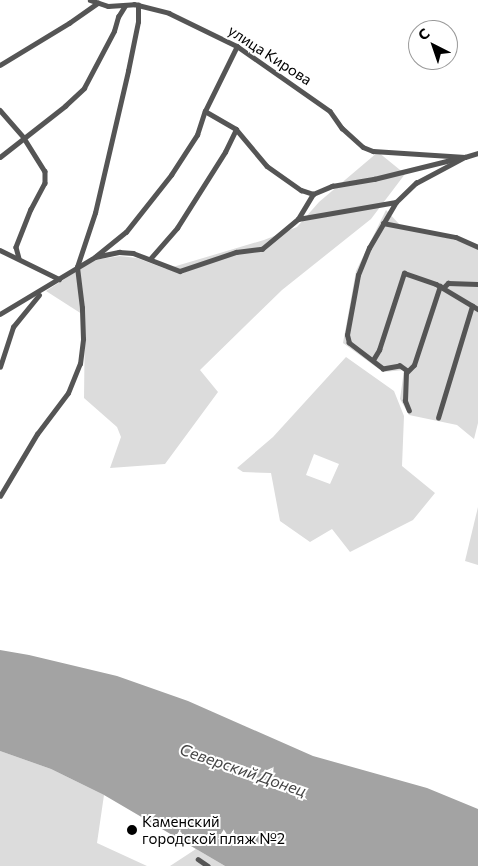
<!DOCTYPE html>
<html>
<head>
<meta charset="utf-8">
<style>
	body { margin:0 }
	#map { position:relative; width:478px; height:866px; overflow:hidden; background:#fff; font-family:Commissioner,sans-serif }
	div>[style] { position:absolute }
	.green>* { inset:0; background:#dcdcdc }
	.water>* { inset:0; background:#a3a3a3 }
	.street>* { height:4.5px; margin:-2.25px; padding:0 2.25px; transform-origin:2.25px; border-radius:2.25px; background:#555 }
	.dots>* { width:14px; height:14px; translate:-50% -50%; box-sizing:border-box; border:2px solid #fff; border-radius:50% }
	span { translate:-50% -50%; white-space:nowrap; text-align:center; line-height:1.15; -webkit-text-stroke:4px #fff; paint-order:stroke }
	.street-label { font-size:15px; color:#000 }
	.poi-label { font-size:15px; color:#000 }
	.left { translate:0 -50%; text-align:left }
	.water-label { font-size:16px; color:#444; font-style:italic }
	.north { position:absolute; left:408px; top:20px; width:50px; height:50px; box-sizing:border-box; background:#fff; border:1px solid #999; border-radius:50%; rotate:319deg; font-size:14px; font-weight:700; line-height:20px; text-align:center; color:#000 }
	.north::after { content:''; display:block; margin:auto; width:18px; height:22px; background:#000; clip-path:polygon(50% 0,100% 100%,50% 72%,0 100%) }
</style>
</head>
<body>
<div id="map">
	<div class="green">
		<i style="clip-path:polygon(378px 152px,405px 174px,371px 219px,282px 290px,200px 370px,218px 392px,165px 464px,110px 468px,121px 437px,117px 427px,84px 398px,85px 316px,46px 291px,94px 260px,120px 256px,137px 258px,166px 269px,264px 240px,297px 227px,319px 202px)"></i>
		<i style="clip-path:polygon(386px 210px,401px 226px,478px 246px,478px 423px,474px 439px,457px 425px,409px 415px,400px 399px,404px 370px,383px 372px,343px 343px,356px 271px)"></i>
		<i style="clip-path:polygon(evenodd,346px 357px,394px 391px,404px 416px,402px 466px,435px 493px,413px 520px,350px 552px,332px 529px,310px 542px,280px 521px,271px 473px,243px 472px,237px 468px,273px 437px,346px 357px,314px 454px,339px 464px,330px 484px,306px 475px,314px 454px)"></i>
		<i style="clip-path:polygon(478px 507px,478px 565px,465px 561px)"></i>
		<i style="clip-path:polygon(0 751px,51px 769px,104px 795px,97px 843px,147px 866px,0 866px)"></i>
		<i style="clip-path:polygon(196px 849px,225px 866px,170px 866px)"></i>
	</div>
	<div class="water">
		<i style="clip-path:polygon(0 650px,29px 655px,117px 676px,188px 701px,313px 756px,427px 788px,478px 809px,478px 866px,225px 866px,104px 795px,51px 769px,0 751px)"></i>
	</div>
	<div class="street">
		<i style="left:90px;top:0;width:19px;rotate:18deg"></i>
		<i style="left:108px;top:6px;width:26px;rotate:-4deg"></i>
		<i style="left:134px;top:4px;width:36px;rotate:14deg"></i>
		<i style="left:169px;top:13px;width:76px;rotate:25.9deg"></i>
		<i style="left:237px;top:46px;width:113px;rotate:35deg"></i>
		<i style="left:330px;top:111px;width:21px;rotate:55deg"></i>
		<i style="left:342px;top:128px;width:28px;rotate:42deg"></i>
		<i style="left:363px;top:147px;width:11px;rotate:22deg"></i>
		<i style="left:373px;top:151px;width:92px;rotate:3.7deg"></i>
		<i style="left:0;top:65px;width:81px;rotate:-31.3deg"></i>
		<i style="left:69px;top:23px;width:35px;rotate:-35deg"></i>
		<i style="left:0;top:110px;width:37px;rotate:49deg"></i>
		<i style="left:24px;top:138px;width:39px;rotate:58deg"></i>
		<i style="left:45px;top:171px;width:12px;rotate:90deg"></i>
		<i style="left:45px;top:183px;width:30px;rotate:118deg"></i>
		<i style="left:31px;top:209px;width:41px;rotate:111.5deg"></i>
		<i style="left:16px;top:247px;width:11px;rotate:75deg"></i>
		<i style="left:205px;top:111px;width:36px;rotate:30deg"></i>
		<i style="left:236px;top:129px;width:48px;rotate:50deg"></i>
		<i style="left:267px;top:166px;width:42px;rotate:35.2deg"></i>
		<i style="left:301px;top:190px;width:13px;rotate:18deg"></i>
		<i style="left:0;top:157px;width:83px;rotate:-38.1deg"></i>
		<i style="left:65px;top:106px;width:26px;rotate:-43deg"></i>
		<i style="left:84px;top:88px;width:64px;rotate:-62.2deg"></i>
		<i style="left:114px;top:31px;width:15px;rotate:-74deg"></i>
		<i style="left:118px;top:17px;width:13px;rotate:-58deg"></i>
		<i style="left:313px;top:194px;width:21px;rotate:-23deg"></i>
		<i style="left:332px;top:186px;width:43px;rotate:-9.5deg"></i>
		<i style="left:374px;top:179px;width:88px;rotate:-13.9deg"></i>
		<i style="left:298px;top:219px;width:99px;rotate:-9.8deg"></i>
		<i style="left:383px;top:223px;width:74px;rotate:10.9deg"></i>
		<i style="left:456px;top:237px;width:24px;rotate:24deg"></i>
		<i style="left:0;top:250px;width:66px;rotate:26.2deg"></i>
		<i style="left:96px;top:256px;width:38px;rotate:-39deg"></i>
		<i style="left:126px;top:232px;width:73px;rotate:-51.7deg"></i>
		<i style="left:171px;top:175px;width:48px;rotate:-57deg"></i>
		<i style="left:197px;top:135px;width:25px;rotate:-72deg"></i>
		<i style="left:205px;top:111px;width:72px;rotate:-63.8deg"></i>
		<i style="left:150px;top:259px;width:41px;rotate:-48.9deg"></i>
		<i style="left:177px;top:228px;width:90px;rotate:-57.7deg"></i>
		<i style="left:225px;top:152px;width:25px;rotate:-64deg"></i>
		<i style="left:443px;top:288px;width:7px;rotate:-45deg"></i>
		<i style="left:448px;top:283px;width:30px;rotate:2deg"></i>
		<i style="left:0;top:314px;width:111px;rotate:-31deg"></i>
		<i style="left:95px;top:257px;width:25px;rotate:-12deg"></i>
		<i style="left:119px;top:252px;width:14px;rotate:4deg"></i>
		<i style="left:133px;top:253px;width:50px;rotate:21deg"></i>
		<i style="left:180px;top:271px;width:59px;rotate:-18.7deg"></i>
		<i style="left:236px;top:252px;width:26px;rotate:-7deg"></i>
		<i style="left:262px;top:249px;width:47px;rotate:-39.8deg"></i>
		<i style="left:298px;top:219px;width:29px;rotate:-59deg"></i>
		<i style="left:373px;top:360px;width:12px;rotate:-59deg"></i>
		<i style="left:379px;top:350px;width:81px;rotate:-72deg"></i>
		<i style="left:404px;top:273px;width:34px;rotate:19deg"></i>
		<i style="left:436px;top:284px;width:49px;rotate:30.8deg"></i>
		<i style="left:0;top:367px;width:42px;rotate:-72deg"></i>
		<i style="left:13px;top:327px;width:41px;rotate:-50.9deg"></i>
		<i style="left:407px;top:371px;width:9px;rotate:-144deg"></i>
		<i style="left:400px;top:366px;width:17px;rotate:170deg"></i>
		<i style="left:383px;top:369px;width:43px;rotate:-142.6deg"></i>
		<i style="left:349px;top:343px;width:8px;rotate:-104deg"></i>
		<i style="left:347px;top:335px;width:61px;rotate:-79.6deg"></i>
		<i style="left:358px;top:275px;width:29px;rotate:-68deg"></i>
		<i style="left:369px;top:248px;width:53px;rotate:-59.6deg"></i>
		<i style="left:396px;top:202px;width:28px;rotate:-44deg"></i>
		<i style="left:416px;top:183px;width:55px;rotate:-28deg"></i>
		<i style="left:465px;top:157px;width:14px;rotate:-17deg"></i>
		<i style="left:409px;top:411px;width:11px;rotate:-112deg"></i>
		<i style="left:405px;top:401px;width:28px;rotate:-88deg"></i>
		<i style="left:406px;top:373px;width:11px;rotate:-45deg"></i>
		<i style="left:414px;top:365px;width:83px;rotate:-71.8deg"></i>
		<i style="left:438px;top:418px;width:117px;rotate:-73.1deg"></i>
		<i style="left:0;top:496px;width:72px;rotate:-59.2deg"></i>
		<i style="left:37px;top:434px;width:51px;rotate:-52.9deg"></i>
		<i style="left:68px;top:393px;width:31px;rotate:-68deg"></i>
		<i style="left:80px;top:364px;width:25px;rotate:-83deg"></i>
		<i style="left:83px;top:339px;width:31px;rotate:-92deg"></i>
		<i style="left:82px;top:308px;width:41px;rotate:-97deg"></i>
		<i style="left:77px;top:267px;width:57px;rotate:-71.6deg"></i>
		<i style="left:95px;top:213px;width:146px;rotate:-76.9deg"></i>
		<i style="left:128px;top:71px;width:50px;rotate:-78.5deg"></i>
		<i style="left:138px;top:22px;width:17px;rotate:-90deg"></i>
		<i style="left:198px;top:859px;width:12px;rotate:35deg"></i>
	</div>
	<div class="dots">
		<i style="left:132px;top:830px;background:#000"></i>
	</div>
	<div class="street-label">
		<span style="left:270px;top:55px;rotate:33deg">улица Кирова</span>
	</div>
	<div class="poi-label">
		<span class="left" style="left:142px;top:830px">Каменский<br>городской пляж №2</span>
	</div>
	<div class="water-label">
		<span style="left:243px;top:770px;rotate:19deg">Северский Донец</span>
	</div>
	<div class="north">С</div>
</div>
</body>
</html>
